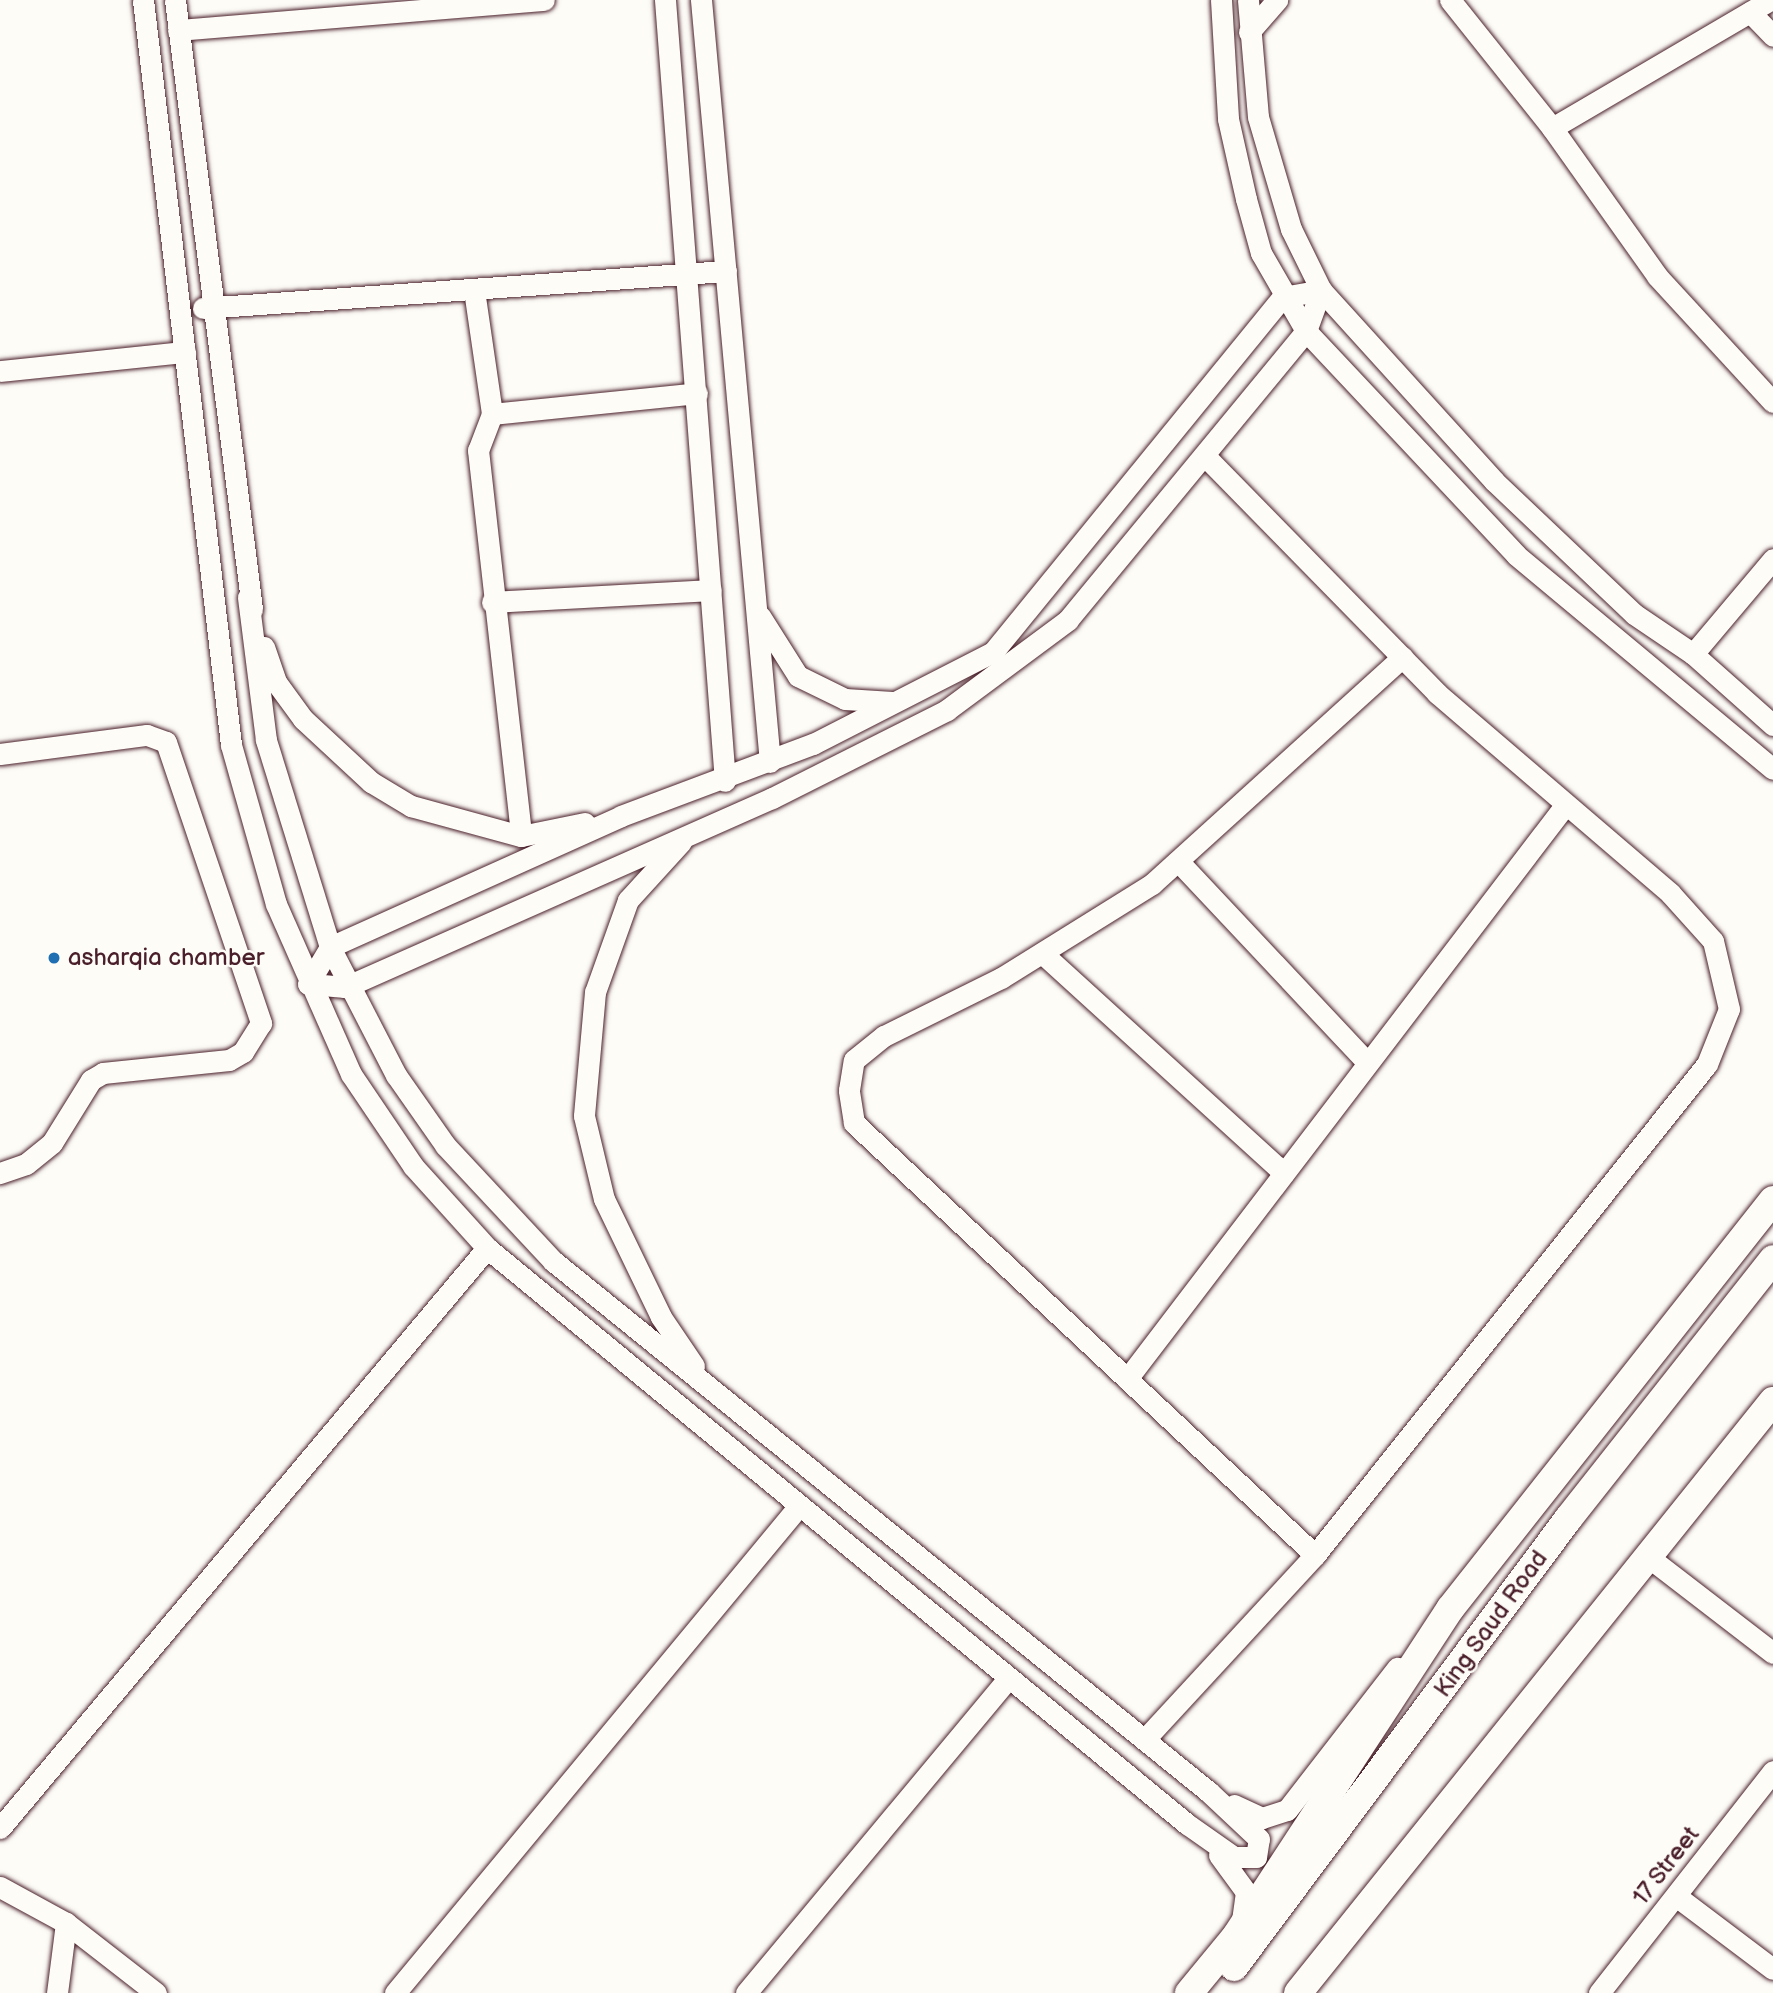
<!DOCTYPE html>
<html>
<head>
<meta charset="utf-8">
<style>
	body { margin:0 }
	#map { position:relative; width:1773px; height:1993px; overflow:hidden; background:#fdfcf7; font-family:"Balsamiq Sans",sans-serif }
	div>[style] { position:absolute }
	.roads { filter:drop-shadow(0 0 2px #4a1f2b) drop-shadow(0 0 2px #4a1f2b) }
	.minor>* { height:21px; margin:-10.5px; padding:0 10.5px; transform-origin:10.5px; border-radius:10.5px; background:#fdfcf7 }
	.major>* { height:28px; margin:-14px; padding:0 14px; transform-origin:14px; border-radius:14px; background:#fdfcf7 }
	.dots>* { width:19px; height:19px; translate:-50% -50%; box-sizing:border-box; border:4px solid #fdfcf7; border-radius:50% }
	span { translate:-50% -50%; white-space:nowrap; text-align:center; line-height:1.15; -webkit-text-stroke:5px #fdfcf7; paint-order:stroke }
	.poi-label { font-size:24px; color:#4a1f2b }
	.left { translate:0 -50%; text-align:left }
	.street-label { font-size:24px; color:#4a1f2b }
</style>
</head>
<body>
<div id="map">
	<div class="roads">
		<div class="minor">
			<i style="left:143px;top:0;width:750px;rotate:83.26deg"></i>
			<i style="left:231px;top:745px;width:165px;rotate:74.2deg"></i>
			<i style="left:276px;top:904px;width:186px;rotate:66.2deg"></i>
			<i style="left:351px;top:1074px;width:111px;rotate:56deg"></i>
			<i style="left:413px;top:1166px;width:110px;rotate:47.9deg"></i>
			<i style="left:487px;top:1248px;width:907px;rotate:39.45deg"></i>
			<i style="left:1187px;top:1824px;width:57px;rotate:35.1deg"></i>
			<i style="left:1234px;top:1857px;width:22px"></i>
			<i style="left:1256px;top:1857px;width:18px;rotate:-81deg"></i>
			<i style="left:1259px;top:1839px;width:69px;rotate:-136.8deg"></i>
			<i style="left:1209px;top:1792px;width:844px;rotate:-141.01deg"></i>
			<i style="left:553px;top:1261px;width:158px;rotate:-133deg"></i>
			<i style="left:445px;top:1145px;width:85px;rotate:-125deg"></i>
			<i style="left:396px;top:1075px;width:144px;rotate:-117.3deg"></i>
			<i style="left:330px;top:947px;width:217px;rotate:-107.2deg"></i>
			<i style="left:266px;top:740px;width:144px;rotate:-97.2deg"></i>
			<i style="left:175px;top:0;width:614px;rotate:82.79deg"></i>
			<i style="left:665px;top:0;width:783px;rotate:85.61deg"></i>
			<i style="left:701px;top:0;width:765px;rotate:84.83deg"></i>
			<i style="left:1221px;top:0;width:119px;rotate:86.6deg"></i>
			<i style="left:1228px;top:119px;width:82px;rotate:77.3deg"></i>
			<i style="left:1246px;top:199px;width:56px;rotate:74.5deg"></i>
			<i style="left:1261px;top:253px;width:90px;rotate:60deg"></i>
			<i style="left:1306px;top:331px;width:307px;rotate:46.8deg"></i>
			<i style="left:1516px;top:555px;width:334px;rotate:39.8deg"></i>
			<i style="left:1248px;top:0;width:117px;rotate:85.1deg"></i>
			<i style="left:1258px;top:117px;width:117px;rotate:73.6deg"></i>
			<i style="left:1291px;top:229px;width:68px;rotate:63.8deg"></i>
			<i style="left:1321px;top:290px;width:258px;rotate:47.8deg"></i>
			<i style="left:1494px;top:481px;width:193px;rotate:43.5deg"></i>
			<i style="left:1634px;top:614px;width:71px;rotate:34.1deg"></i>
			<i style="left:1693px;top:654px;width:107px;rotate:41.6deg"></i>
			<i style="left:1450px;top:0;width:164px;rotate:51.4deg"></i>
			<i style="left:1552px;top:128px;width:181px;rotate:54.6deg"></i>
			<i style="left:1657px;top:276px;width:171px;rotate:47.4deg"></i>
			<i style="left:1750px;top:12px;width:33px;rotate:46deg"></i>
			<i style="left:178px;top:30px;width:367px;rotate:-4.7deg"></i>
			<i style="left:1249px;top:32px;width:43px;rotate:-48.8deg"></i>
			<i style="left:1552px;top:128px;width:253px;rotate:-30.4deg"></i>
			<i style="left:474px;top:290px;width:125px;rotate:81.7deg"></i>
			<i style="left:492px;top:414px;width:39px;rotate:111deg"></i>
			<i style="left:478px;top:450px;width:388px;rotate:83.6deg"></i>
			<i style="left:1321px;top:290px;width:44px;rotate:110.1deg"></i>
			<i style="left:1306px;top:331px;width:374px;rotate:129.5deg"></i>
			<i style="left:1068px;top:620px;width:151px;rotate:143.4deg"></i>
			<i style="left:947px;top:710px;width:196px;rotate:153.3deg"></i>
			<i style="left:772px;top:798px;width:467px;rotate:156.1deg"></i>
			<i style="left:345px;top:987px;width:37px;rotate:-175deg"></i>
			<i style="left:308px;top:984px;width:43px;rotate:-59.3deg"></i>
			<i style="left:330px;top:947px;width:319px;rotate:-24.2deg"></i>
			<i style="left:621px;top:816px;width:205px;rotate:-20.6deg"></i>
			<i style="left:813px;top:744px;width:202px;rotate:-27.1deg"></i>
			<i style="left:993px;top:652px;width:458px;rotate:-50.8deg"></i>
			<i style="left:1283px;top:297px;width:39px;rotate:-10deg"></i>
			<i style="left:203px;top:308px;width:524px;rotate:-4.05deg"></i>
			<i style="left:0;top:371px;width:186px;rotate:-5.9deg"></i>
			<i style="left:492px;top:414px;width:206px;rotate:-5.8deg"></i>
			<i style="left:492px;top:602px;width:219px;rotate:-3.1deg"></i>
			<i style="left:760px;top:616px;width:71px;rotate:57.7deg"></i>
			<i style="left:798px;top:676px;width:52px;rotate:26.1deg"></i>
			<i style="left:845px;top:699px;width:47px;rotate:3.7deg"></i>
			<i style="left:264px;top:647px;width:37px;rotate:71deg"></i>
			<i style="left:276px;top:682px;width:46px;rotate:53.9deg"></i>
			<i style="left:303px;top:719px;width:93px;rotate:42.8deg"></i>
			<i style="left:371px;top:782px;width:47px;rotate:31deg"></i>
			<i style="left:411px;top:806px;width:114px;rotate:15.3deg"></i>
			<i style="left:521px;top:836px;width:65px;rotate:-11.5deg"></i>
			<i style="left:1693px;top:654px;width:124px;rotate:-49.9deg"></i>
			<i style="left:0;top:754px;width:148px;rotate:-7.4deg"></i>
			<i style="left:147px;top:735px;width:20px;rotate:20deg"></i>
			<i style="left:166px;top:742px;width:297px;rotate:71.3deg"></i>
			<i style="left:261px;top:1023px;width:34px;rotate:122deg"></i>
			<i style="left:243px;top:1052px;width:16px;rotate:150deg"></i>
			<i style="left:229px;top:1060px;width:127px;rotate:174.1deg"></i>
			<i style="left:103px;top:1073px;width:14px;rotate:150deg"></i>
			<i style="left:91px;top:1080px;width:74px;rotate:121.8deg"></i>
			<i style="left:52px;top:1143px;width:33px;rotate:141deg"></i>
			<i style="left:26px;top:1164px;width:28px;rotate:161deg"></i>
			<i style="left:681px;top:842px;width:79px;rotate:132.4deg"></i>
			<i style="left:628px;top:900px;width:98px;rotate:109.7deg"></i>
			<i style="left:595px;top:992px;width:124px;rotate:95.1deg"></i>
			<i style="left:584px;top:1116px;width:85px;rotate:76.5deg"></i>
			<i style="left:604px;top:1199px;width:131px;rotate:64.2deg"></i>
			<i style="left:661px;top:1317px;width:59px;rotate:56deg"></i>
			<i style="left:1178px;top:861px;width:277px;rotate:46.8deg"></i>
			<i style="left:1042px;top:953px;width:327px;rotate:42.3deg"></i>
			<i style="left:1127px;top:1379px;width:723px;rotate:-52.64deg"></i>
			<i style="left:1315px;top:1555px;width:632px;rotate:-136.86deg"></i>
			<i style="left:854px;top:1123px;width:33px;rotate:-99deg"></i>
			<i style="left:849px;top:1090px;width:30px;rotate:-81deg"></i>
			<i style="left:854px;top:1060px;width:38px;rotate:-39deg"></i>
			<i style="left:884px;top:1036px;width:131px;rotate:-26.4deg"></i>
			<i style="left:1001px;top:978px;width:178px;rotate:-31.9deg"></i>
			<i style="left:1152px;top:884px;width:338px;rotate:-42.2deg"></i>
			<i style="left:1651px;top:1559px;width:154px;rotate:37.6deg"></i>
			<i style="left:1146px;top:1738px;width:249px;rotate:-47.3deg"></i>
			<i style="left:1315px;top:1555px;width:628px;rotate:-51.4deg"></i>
			<i style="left:1707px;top:1064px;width:59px;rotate:-68.2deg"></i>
			<i style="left:1729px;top:1009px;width:70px;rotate:-103.2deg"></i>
			<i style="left:1713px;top:941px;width:64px;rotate:-131.9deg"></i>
			<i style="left:1670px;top:893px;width:307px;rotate:-139.4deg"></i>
			<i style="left:1437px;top:693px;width:329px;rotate:-134.4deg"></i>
			<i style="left:1234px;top:1805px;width:31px;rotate:25deg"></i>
			<i style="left:1262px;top:1818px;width:26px;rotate:-18deg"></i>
			<i style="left:1287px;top:1810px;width:180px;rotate:-52.2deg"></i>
			<i style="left:0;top:1828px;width:757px;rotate:-49.98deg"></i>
			<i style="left:1219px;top:1855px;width:46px;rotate:53.9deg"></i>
			<i style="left:1246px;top:1892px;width:28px;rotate:98deg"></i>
			<i style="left:0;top:1887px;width:75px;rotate:28.6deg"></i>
			<i style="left:66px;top:1923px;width:114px;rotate:37.9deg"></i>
			<i style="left:1676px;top:1896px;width:121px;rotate:37deg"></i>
			<i style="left:57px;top:1993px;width:71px;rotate:-82.7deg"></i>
			<i style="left:395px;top:1993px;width:631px;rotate:-50.33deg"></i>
			<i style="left:746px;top:1993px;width:410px;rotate:-50.2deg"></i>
			<i style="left:1599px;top:1993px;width:282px;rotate:-51.9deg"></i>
		</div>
		<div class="major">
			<i style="left:1234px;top:1967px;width:559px;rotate:-53.29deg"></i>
			<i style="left:1568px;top:1519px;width:331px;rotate:-51.7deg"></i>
			<i style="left:1189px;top:1993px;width:74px;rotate:-50.5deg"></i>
			<i style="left:1236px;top:1936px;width:391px;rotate:-56.8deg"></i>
			<i style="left:1450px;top:1609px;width:521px;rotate:-51.7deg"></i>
			<i style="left:1298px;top:1993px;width:759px;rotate:-51.26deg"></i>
		</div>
	</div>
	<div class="dots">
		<i style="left:54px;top:958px;background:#1f6fb2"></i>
	</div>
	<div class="poi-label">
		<span class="left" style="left:68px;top:958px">asharqia chamber</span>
	</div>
	<div class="street-label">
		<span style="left:1491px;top:1624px;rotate:-54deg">King Saud Road</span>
		<span style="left:1666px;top:1866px;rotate:-52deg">17 Street</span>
	</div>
</div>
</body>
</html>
